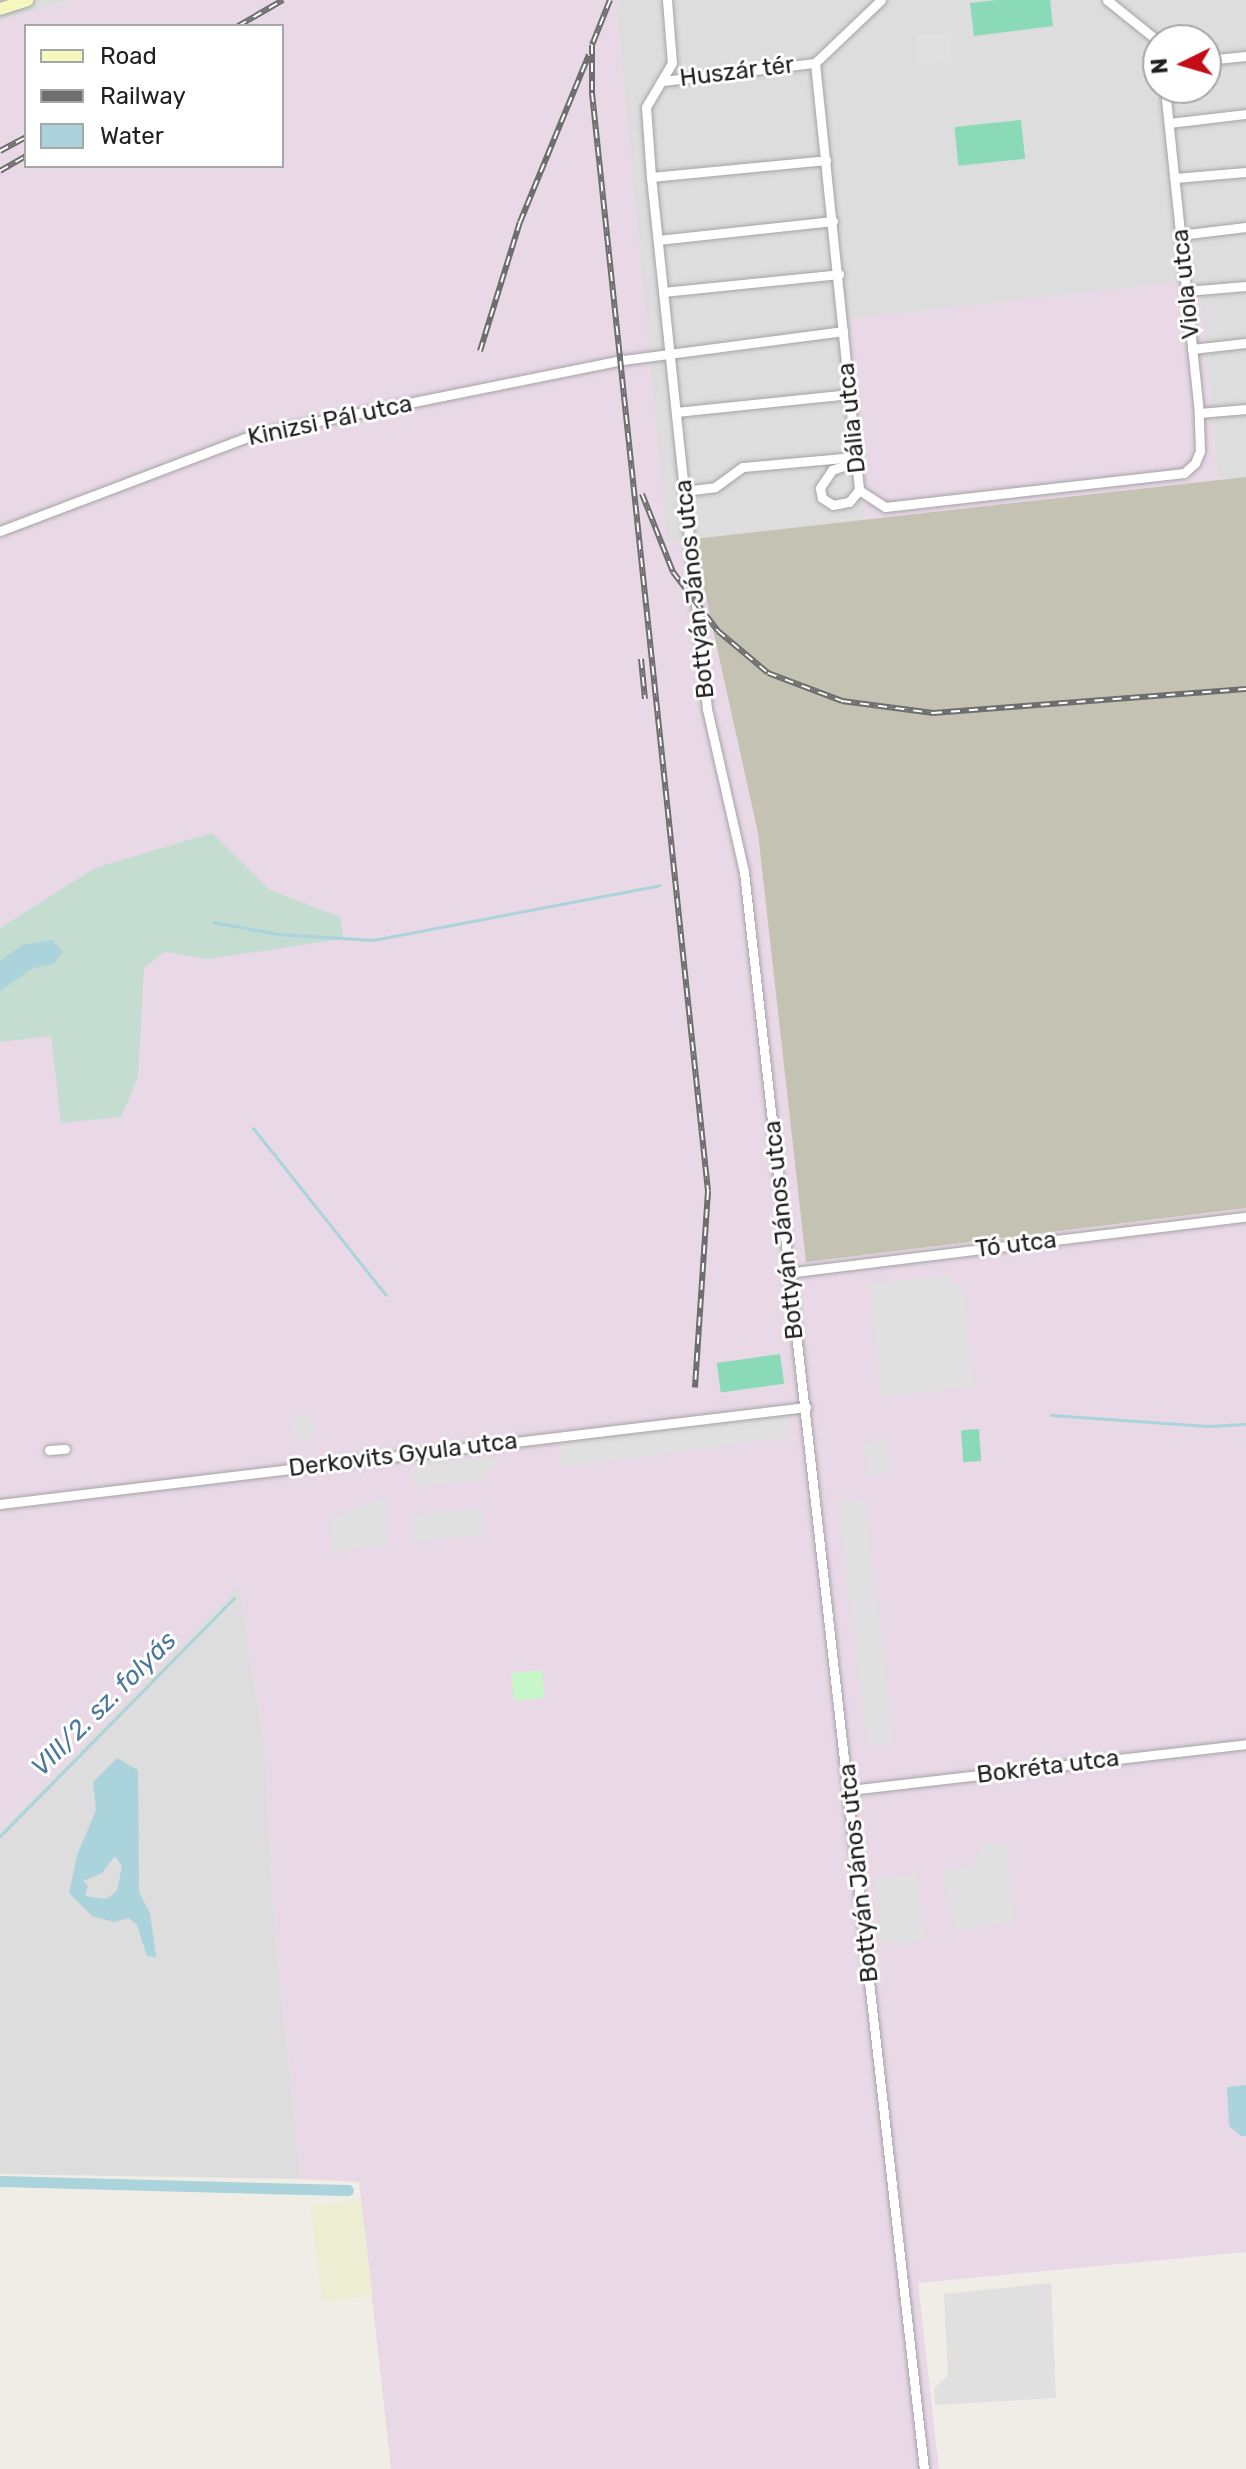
<!DOCTYPE html>
<html>
<head>
<meta charset="utf-8">
<style>
	body { margin:0 }
	#map { position:relative; width:1246px; height:2469px; overflow:hidden; background:#f0ede7; font-family:Rubik,sans-serif }
	div>[style] { position:absolute }
	.residential>* { inset:0; background:#dedddd }
	.industrial>* { inset:0; background:#e9d9e7 }
	.construction>* { inset:0; background:#c4c3b3 }
	.farmland>* { inset:0; background:#ededd4; transform-origin:0 0 }
	.wetland>* { inset:0; background:#c5ddd1 }
	.park>* { inset:0; background:#c7f7c9; transform-origin:0 0 }
	.pitch>* { inset:0; background:#8adab7; transform-origin:0 0 }
	.parking>* { inset:0; background:#e0e0e0; transform-origin:0 0 }
	.round { border-radius:50% }
	.water>* { inset:0; background:#aad3db }
	.stream>* { height:3px; margin:-1.5px; padding:0 1.5px; transform-origin:1.5px; border-radius:1.5px; background:#aad3db }
	.canal>* { height:11px; margin:-5.5px; padding:0 5.5px; transform-origin:5.5px; border-radius:5.5px; background:#aad3db }
	.roads { filter:drop-shadow(0 0 2px #a4a4a4) drop-shadow(0 0 2px #a4a4a4) }
	.street>* { height:9px; margin:-4.5px; padding:0 4.5px; transform-origin:4.5px; border-radius:4.5px; background:#fff }
	.secondary>* { height:12px; margin:-6px; padding:0 6px; transform-origin:6px; border-radius:6px; background:#f6f6bf }
	.rail>* { height:6px; margin-top:-3px; transform-origin:0; background:repeating-linear-gradient(90deg,#fff 0 9px,#6e6e6e 0 18px); box-sizing:border-box; border-block:2px solid #6e6e6e }
	span { translate:-50% -50%; white-space:nowrap; text-align:center; line-height:1.15; -webkit-text-stroke:6px #fff; paint-order:stroke }
	.street-label { font-size:24px; color:#202020 }
	.water-label { font-size:26px; color:#4b789c; font-style:italic }
	.legend { position:absolute; left:24px; top:24px; width:260px; height:144px; box-sizing:border-box; background:#fff; border:2px solid #a6a6a6; margin:0; padding:10px 14px; list-style:none; font-size:24px; color:#202020 }
	.legend li { display:flex; align-items:center; gap:16px; height:40px }
	.legend b { width:40px; border:2px solid #a6a6a6 }
	.north { position:absolute; left:1142px; top:24px; width:80px; height:80px; box-sizing:border-box; background:#fff; border:2px solid #a6a6a6; border-radius:50%; rotate:265deg; font-size:22px; font-weight:700; line-height:32px; text-align:center; color:#202020 }
	.north::after { content:''; display:block; margin:auto; width:28px; height:36px; background:#c50b16; clip-path:polygon(50% 0,100% 100%,50% 72%,0 100%) }
</style>
</head>
<body>
<div id="map">
	<div class="residential">
		<i style="clip-path:polygon(0 0,75px 0,0 20px)"></i>
		<i style="clip-path:polygon(evenodd,620px 0,1246px 0,1246px 477px,1218px 480px,843px 320px,864px 520px,666px 542px,616px 5px,620px 0,1158px 40px,1206px 40px,1206px 88px,1158px 88px,1158px 40px)"></i>
		<i style="clip-path:polygon(239px 1585px,265px 1749px,275px 1932px,301px 2179px,0 2174px,0 1831px)"></i>
	</div>
	<div class="industrial">
		<i style="clip-path:polygon(evenodd,76px 0,620px 0,616px 5px,667px 542px,864px 520px,843px 320px,1199px 280px,1218px 480px,1246px 477px,1246px 2252px,918px 2283px,939px 2469px,391px 2469px,359px 2182px,301px 2179px,275px 1932px,265px 1749px,239px 1586px,0 1831px,0 20px,76px 0,26px 26px,282px 26px,282px 166px,26px 166px,26px 26px)"></i>
	</div>
	<div class="construction">
		<i style="clip-path:polygon(1246px 477px,1246px 1208px,806px 1262px,758px 833px,693px 539px)"></i>
	</div>
	<div class="farmland">
		<i style="left:361px;top:2200px;width:96px;height:51px;rotate:83deg"></i>
	</div>
	<div class="wetland">
		<i style="clip-path:polygon(212px 833px,270px 890px,340px 917px,344px 939px,208px 959px,165px 952px,144px 968px,138px 1077px,121px 1117px,61px 1123px,51px 1036px,0 1042px,0 928px,95px 868px)"></i>
	</div>
	<div class="park">
		<i style="left:542px;top:1670px;width:28px;height:31px;rotate:84deg"></i>
	</div>
	<div class="pitch">
		<i style="clip-path:polygon(997px 0,1050px 0,1053px 26px,974px 36px,970px 3px)"></i>
		<i style="left:1021px;top:120px;width:39px;height:67px;rotate:84deg"></i>
		<i style="left:780px;top:1354px;width:30px;height:64px;rotate:82deg"></i>
		<i style="left:979px;top:1429px;width:32px;height:18px;rotate:86deg"></i>
	</div>
	<div class="parking">
		<i style="left:951px;top:34px;width:29px;height:36px;rotate:88deg"></i>
		<i style="clip-path:polygon(951px 1275px,952px 1284px,963px 1283px,974px 1387px,882px 1397px,869px 1284px)"></i>
		<i class="round" style="left:290px;top:1415px;width:26px;height:26px"></i>
		<i style="clip-path:polygon(780px 1417px,787px 1417px,790px 1437px,561px 1468px,559px 1448px,577px 1439px)"></i>
		<i style="left:887px;top:1440px;width:33px;height:24px;rotate:83deg"></i>
		<i style="clip-path:polygon(495px 1457px,492px 1469px,477px 1482px,420px 1487px,411px 1479px,416px 1464px)"></i>
		<i style="clip-path:polygon(386px 1497px,388px 1546px,332px 1552px,330px 1518px)"></i>
		<i style="left:865px;top:1499px;width:245px;height:28px;rotate:83deg"></i>
		<i style="left:481px;top:1508px;width:27px;height:70px;rotate:84deg"></i>
		<i style="clip-path:polygon(1006px 1843px,1015px 1922px,956px 1931px,941px 1870px,975px 1865px,981px 1845px)"></i>
		<i style="left:918px;top:1873px;width:68px;height:45px;rotate:83deg"></i>
		<i style="clip-path:polygon(1051px 2283px,1056px 2398px,935px 2405px,934px 2388px,948px 2376px,944px 2294px)"></i>
	</div>
	<div class="water">
		<i style="clip-path:polygon(52px 940px,63px 952px,54px 964px,33px 968px,0 991px,0 961px,22px 945px)"></i>
		<i style="clip-path:polygon(evenodd,117px 1758px,138px 1770px,139px 1892px,150px 1913px,156px 1957px,147px 1956px,137px 1925px,129px 1918px,114px 1922px,92px 1916px,69px 1893px,77px 1855px,96px 1810px,93px 1782px,117px 1758px,115px 1856px,122px 1866px,117px 1891px,106px 1899px,85px 1896px,88px 1886px,83px 1881px,102px 1873px,115px 1856px)"></i>
		<i style="clip-path:polygon(1246px 2085px,1246px 2136px,1241px 2136px,1229px 2126px,1227px 2087px)"></i>
	</div>
	<div class="stream">
		<i style="left:213px;top:922px;width:66px;rotate:10.5deg"></i>
		<i style="left:278px;top:934px;width:95px;rotate:3.6deg"></i>
		<i style="left:373px;top:940px;width:292px;rotate:-10.8deg"></i>
		<i style="left:253px;top:1128px;width:213px;rotate:51.5deg"></i>
		<i style="left:1051px;top:1415px;width:157px;rotate:4deg"></i>
		<i style="left:1208px;top:1426px;width:38px;rotate:-3deg"></i>
		<i style="left:0;top:1836px;width:334px;rotate:-45.5deg"></i>
	</div>
	<div class="canal">
		<i style="left:0;top:2181px;width:348px;rotate:1.5deg"></i>
	</div>
	<div class="roads">
		<div class="street">
			<i style="left:667px;top:0;width:63px;rotate:85.5deg"></i>
			<i style="left:672px;top:63px;width:51px;rotate:120.6deg"></i>
			<i style="left:646px;top:107px;width:70px;rotate:85.9deg"></i>
			<i style="left:651px;top:177px;width:535px;rotate:83.99deg"></i>
			<i style="left:707px;top:709px;width:167px;rotate:77.2deg"></i>
			<i style="left:744px;top:872px;width:1607px;rotate:83.57deg"></i>
			<i style="left:1107px;top:0;width:65px;rotate:38.8deg"></i>
			<i style="left:1206px;top:60px;width:40px;rotate:-5.7deg"></i>
			<i style="left:815px;top:63px;width:429px;rotate:84.1deg"></i>
			<i style="left:859px;top:490px;width:31px;rotate:33deg"></i>
			<i style="left:885px;top:507px;width:301px;rotate:-6.5deg"></i>
			<i style="left:1184px;top:473px;width:15px;rotate:-42deg"></i>
			<i style="left:1195px;top:463px;width:13px;rotate:-67deg"></i>
			<i style="left:1200px;top:451px;width:38px;rotate:-92deg"></i>
			<i style="left:1199px;top:413px;width:327px;rotate:-96deg"></i>
			<i style="left:663px;top:81px;width:153px;rotate:-6.8deg"></i>
			<i style="left:815px;top:63px;width:91px;rotate:-43.7deg"></i>
			<i style="left:1169px;top:123px;width:78px;rotate:-6.7deg"></i>
			<i style="left:651px;top:177px;width:176px;rotate:-5.5deg"></i>
			<i style="left:1175px;top:178px;width:71px;rotate:-4.8deg"></i>
			<i style="left:1180px;top:235px;width:66px;rotate:-6.9deg"></i>
			<i style="left:658px;top:240px;width:176px;rotate:-6.2deg"></i>
			<i style="left:1186px;top:291px;width:60px;rotate:-4.8deg"></i>
			<i style="left:663px;top:292px;width:177px;rotate:-5.8deg"></i>
			<i style="left:1192px;top:349px;width:54px;rotate:-6.3deg"></i>
			<i style="left:676px;top:412px;width:175px;rotate:-5.9deg"></i>
			<i style="left:1199px;top:413px;width:47px;rotate:-4.9deg"></i>
			<i style="left:856px;top:462px;width:25px;rotate:162deg"></i>
			<i style="left:832px;top:470px;width:22px;rotate:124deg"></i>
			<i style="left:820px;top:488px;width:10px;rotate:79deg"></i>
			<i style="left:822px;top:498px;width:13px;rotate:32deg"></i>
			<i style="left:833px;top:505px;width:16px;rotate:-11deg"></i>
			<i style="left:849px;top:502px;width:16px;rotate:-50deg"></i>
			<i style="left:684px;top:491px;width:31px;rotate:-7deg"></i>
			<i style="left:715px;top:487px;width:34px;rotate:-36deg"></i>
			<i style="left:743px;top:467px;width:112px;rotate:-5.1deg"></i>
			<i style="left:0;top:531px;width:273px;rotate:-20.8deg"></i>
			<i style="left:255px;top:434px;width:375px;rotate:-11.4deg"></i>
			<i style="left:623px;top:360px;width:222px;rotate:-7.5deg"></i>
			<i style="left:787px;top:1273px;width:462px;rotate:-7deg"></i>
			<i style="left:49px;top:1450px;width:16px;rotate:-4deg"></i>
			<i style="left:0;top:1504px;width:812px;rotate:-6.86deg"></i>
			<i style="left:850px;top:1790px;width:399px;rotate:-6.6deg"></i>
		</div>
		<div class="secondary">
			<i style="left:0;top:9px;width:29px;rotate:-18deg"></i>
		</div>
	</div>
	<div class="rail">
		<i style="left:610px;top:0;width:48px;rotate:111.8deg"></i>
		<i style="left:592px;top:45px;width:48px;rotate:90deg"></i>
		<i style="left:592px;top:93px;width:1104px;rotate:83.97deg"></i>
		<i style="left:708px;top:1191px;width:197px;rotate:93.8deg"></i>
		<i style="left:238px;top:26px;width:52px;rotate:-30deg"></i>
		<i style="left:0;top:151px;width:30px;rotate:-28deg"></i>
		<i style="left:0;top:171px;width:30px;rotate:-30deg"></i>
		<i style="left:480px;top:351px;width:135px;rotate:-72.8deg"></i>
		<i style="left:520px;top:222px;width:181px;rotate:-67.6deg"></i>
		<i style="left:642px;top:494px;width:84px;rotate:68.3deg"></i>
		<i style="left:673px;top:572px;width:74px;rotate:52.7deg"></i>
		<i style="left:718px;top:631px;width:65px;rotate:40deg"></i>
		<i style="left:768px;top:673px;width:79px;rotate:20.7deg"></i>
		<i style="left:842px;top:701px;width:92px;rotate:7.5deg"></i>
		<i style="left:933px;top:713px;width:314px;rotate:-4.4deg"></i>
		<i style="left:641px;top:659px;width:40px;rotate:84.3deg"></i>
	</div>
	<div class="street-label">
		<span style="left:737px;top:72px;rotate:-7deg">Huszár tér</span>
		<span style="left:1186px;top:284px;rotate:-96deg">Viola utca</span>
		<span style="left:852px;top:418px;rotate:-96deg">Dália utca</span>
		<span style="left:330px;top:421px;rotate:-12deg">Kinizsi Pál utca</span>
		<span style="left:695px;top:589px;rotate:-96deg">Bottyán János utca</span>
		<span style="left:784px;top:1230px;rotate:-96deg">Bottyán János utca</span>
		<span style="left:1016px;top:1245px;rotate:-7deg">Tó utca</span>
		<span style="left:403px;top:1455px;rotate:-7deg">Derkovits Gyula utca</span>
		<span style="left:1048px;top:1767px;rotate:-7deg">Bokréta utca</span>
		<span style="left:859px;top:1873px;rotate:-96deg">Bottyán János utca</span>
	</div>
	<div class="water-label">
		<span style="left:104px;top:1704px;rotate:-45deg">VIII/2. sz. folyás</span>
	</div>
	<ul class="legend">
	<li><b style="height:10px;background:#f6f6bf"></b>Road</li>
	<li><b style="height:10px;background:#6e6e6e"></b>Railway</li>
	<li><b style="height:22px;background:#aad3db"></b>Water</li>
	</ul>
	<div class="north">N</div>
</div>
</body>
</html>
